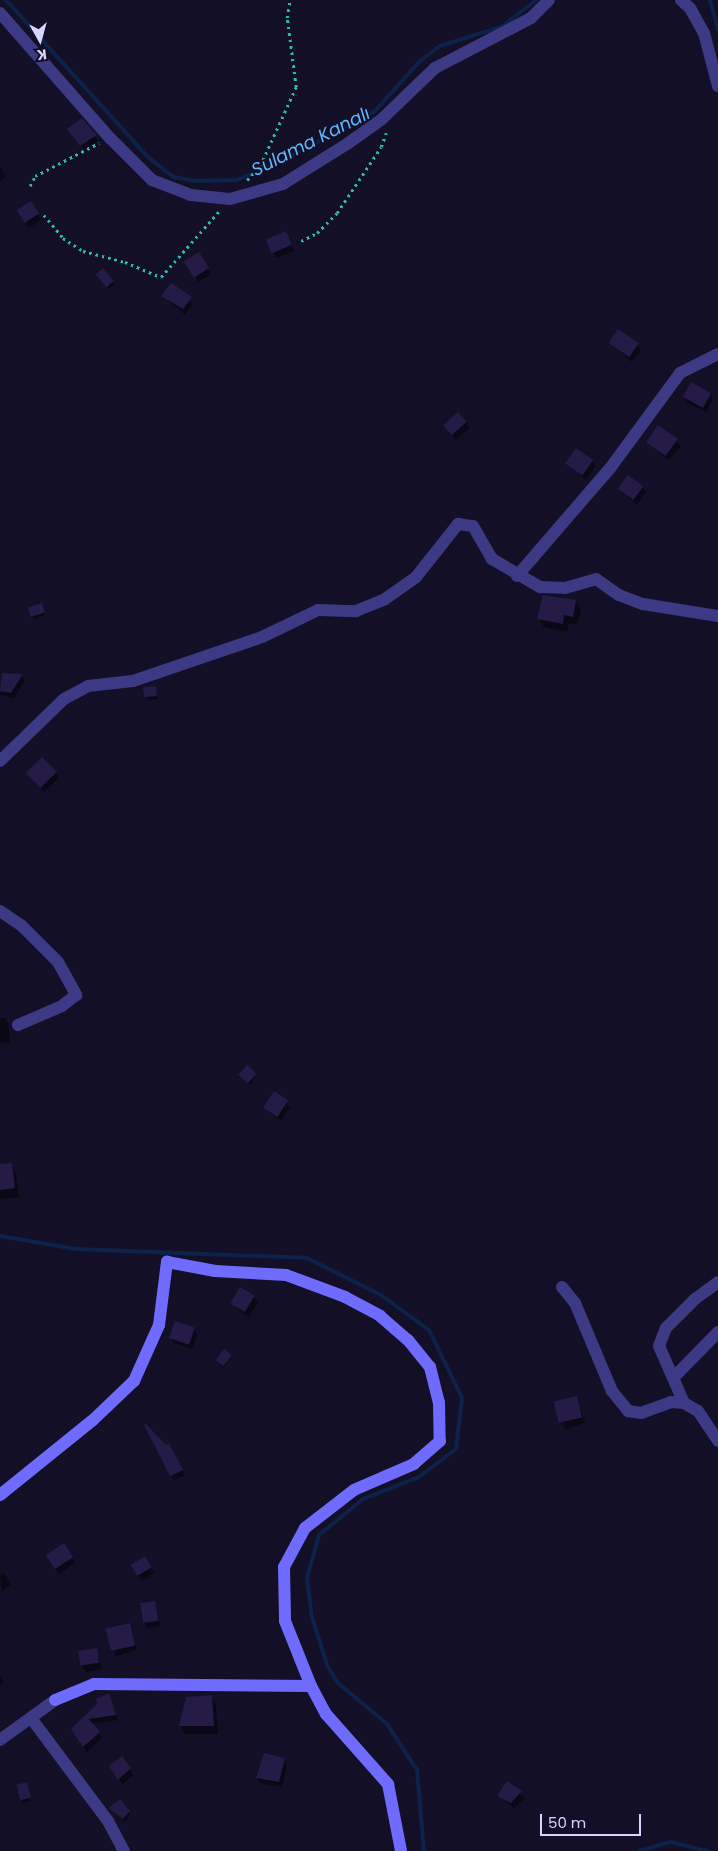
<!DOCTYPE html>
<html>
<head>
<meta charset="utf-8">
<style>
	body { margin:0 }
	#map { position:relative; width:718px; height:1851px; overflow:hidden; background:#130f26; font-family:Poppins,sans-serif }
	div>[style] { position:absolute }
	.shadow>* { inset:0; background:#0007; transform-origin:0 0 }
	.stream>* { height:4px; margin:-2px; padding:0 2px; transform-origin:2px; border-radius:2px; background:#0c2248 }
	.building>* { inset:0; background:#241b47; transform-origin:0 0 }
	.path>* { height:2.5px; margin-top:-1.25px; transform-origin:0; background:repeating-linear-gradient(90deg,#2fb8b0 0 2.5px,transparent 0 6.5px) }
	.street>* { height:12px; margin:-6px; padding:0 6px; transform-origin:6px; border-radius:6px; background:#3d3a85 }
	.secondary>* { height:12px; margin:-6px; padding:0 6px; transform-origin:6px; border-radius:6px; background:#6f6bff }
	span { translate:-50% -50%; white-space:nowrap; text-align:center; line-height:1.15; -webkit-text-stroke:4px #130f26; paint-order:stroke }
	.water-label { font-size:18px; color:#62b6ff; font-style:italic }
	.north { position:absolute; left:15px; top:15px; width:50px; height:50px; -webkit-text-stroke:4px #130f26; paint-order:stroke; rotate:173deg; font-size:14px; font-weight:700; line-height:20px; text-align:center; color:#d9d4ff }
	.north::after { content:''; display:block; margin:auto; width:18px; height:22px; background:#d9d4ff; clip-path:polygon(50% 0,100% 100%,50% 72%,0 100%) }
	.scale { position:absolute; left:540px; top:1814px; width:101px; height:22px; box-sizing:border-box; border:2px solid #d9d4ff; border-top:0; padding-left:6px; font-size:15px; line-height:18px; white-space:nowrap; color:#d9d4ff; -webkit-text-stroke:4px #130f26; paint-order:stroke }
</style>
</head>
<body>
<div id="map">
	<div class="shadow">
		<i style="clip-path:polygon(82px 120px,98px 141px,84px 149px,72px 134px)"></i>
		<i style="clip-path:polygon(0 166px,6px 177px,0 181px)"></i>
		<i style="clip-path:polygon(38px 214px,41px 220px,29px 228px,21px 215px)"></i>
		<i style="clip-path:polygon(289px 238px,294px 251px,276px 258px,268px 240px)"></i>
		<i style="left:198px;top:254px;width:24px;height:15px;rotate:57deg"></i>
		<i style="clip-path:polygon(103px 269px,115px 284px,108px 289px,98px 277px)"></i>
		<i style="left:172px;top:285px;width:29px;height:14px;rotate:41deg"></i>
		<i style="clip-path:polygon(610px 343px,638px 344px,641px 350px,632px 362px)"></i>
		<i style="clip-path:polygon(710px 394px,713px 399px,706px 412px,688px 403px,684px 397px)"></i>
		<i style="clip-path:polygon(466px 422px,469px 428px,456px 440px,445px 426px)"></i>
		<i style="left:659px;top:427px;width:29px;height:19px;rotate:41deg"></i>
		<i style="clip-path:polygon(592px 461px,595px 466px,586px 480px,567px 464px)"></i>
		<i style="clip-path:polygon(642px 487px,646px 492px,637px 505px,619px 489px)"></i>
		<i style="clip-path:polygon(576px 601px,581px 610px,577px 625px,569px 623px,567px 632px,544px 627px,539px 619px)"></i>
		<i style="clip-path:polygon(42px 606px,45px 615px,34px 619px,30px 608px)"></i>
		<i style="clip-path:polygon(3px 675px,22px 676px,25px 681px,14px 698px,0 695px)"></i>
		<i style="clip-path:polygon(145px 689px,156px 689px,158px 699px,148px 700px)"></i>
		<i style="clip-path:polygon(28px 773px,56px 773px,59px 778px,44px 792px)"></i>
		<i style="clip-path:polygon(0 1018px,5px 1018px,8px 1023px,10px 1042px,0 1043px)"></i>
		<i style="clip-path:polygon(256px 1075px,250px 1085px,241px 1076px)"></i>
		<i style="clip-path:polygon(274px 1093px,290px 1107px,281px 1121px,264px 1108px)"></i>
		<i style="clip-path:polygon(11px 1165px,16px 1173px,19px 1197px,0 1199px,0 1166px)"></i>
		<i style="clip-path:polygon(254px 1297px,258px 1302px,249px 1317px,232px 1304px)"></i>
		<i style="clip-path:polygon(194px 1329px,197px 1335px,192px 1349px,174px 1343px,170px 1338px)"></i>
		<i style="clip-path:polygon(231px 1356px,224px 1368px,216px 1360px)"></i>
		<i style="left:576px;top:1398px;width:26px;height:21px;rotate:69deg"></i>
		<i style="clip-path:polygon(145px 1426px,166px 1446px,169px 1445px,185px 1475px,174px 1480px)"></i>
		<i style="clip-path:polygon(64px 1545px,75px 1563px,59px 1574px,50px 1560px)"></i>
		<i style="clip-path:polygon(144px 1558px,154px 1573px,142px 1581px,135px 1571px)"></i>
		<i style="clip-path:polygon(3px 1573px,11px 1584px,2px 1591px,0 1576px)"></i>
		<i style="clip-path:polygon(154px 1602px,160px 1626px,148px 1628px,144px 1622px)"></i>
		<i style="left:129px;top:1624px;width:27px;height:22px;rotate:73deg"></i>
		<i style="clip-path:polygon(96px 1649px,102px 1669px,86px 1672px,82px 1666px)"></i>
		<i style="clip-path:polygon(0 1674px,4px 1683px,0 1685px)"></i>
		<i style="clip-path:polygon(211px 1697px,216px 1705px,218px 1734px,185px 1734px,180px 1726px)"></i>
		<i style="clip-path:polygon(111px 1700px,118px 1720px,92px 1724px,102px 1738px,87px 1752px,72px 1729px)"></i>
		<i style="clip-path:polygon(122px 1757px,133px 1775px,122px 1785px,111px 1766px)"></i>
		<i style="clip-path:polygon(284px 1759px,287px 1765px,282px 1787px,260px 1783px,257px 1778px)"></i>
		<i style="clip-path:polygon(507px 1783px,525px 1798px,514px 1808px,498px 1796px)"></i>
		<i style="clip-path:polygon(28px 1786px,31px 1801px,23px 1803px,22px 1800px)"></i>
		<i style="clip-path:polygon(111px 1810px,129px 1812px,130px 1814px,125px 1821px)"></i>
	</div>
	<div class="stream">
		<i style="left:6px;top:0;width:212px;rotate:47.9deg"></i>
		<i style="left:148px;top:157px;width:33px;rotate:38deg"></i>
		<i style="left:174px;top:177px;width:20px;rotate:11deg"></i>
		<i style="left:194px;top:181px;width:43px;rotate:-1.3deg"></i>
		<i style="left:237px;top:180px;width:53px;rotate:-23.2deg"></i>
		<i style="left:286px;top:159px;width:101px;rotate:-28.3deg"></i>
		<i style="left:375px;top:111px;width:67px;rotate:-48deg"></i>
		<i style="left:420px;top:61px;width:25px;rotate:-37deg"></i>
		<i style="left:440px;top:46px;width:66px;rotate:-17.6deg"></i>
		<i style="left:503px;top:26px;width:42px;rotate:-38.2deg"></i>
		<i style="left:710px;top:0;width:30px;rotate:75deg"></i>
		<i style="left:0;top:1236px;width:77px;rotate:9.7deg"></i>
		<i style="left:76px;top:1249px;width:231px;rotate:2.2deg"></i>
		<i style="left:307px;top:1258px;width:83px;rotate:26.6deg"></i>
		<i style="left:381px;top:1295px;width:59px;rotate:36.1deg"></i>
		<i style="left:429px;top:1330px;width:76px;rotate:64.1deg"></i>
		<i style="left:462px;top:1398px;width:51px;rotate:96.7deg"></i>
		<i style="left:456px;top:1449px;width:46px;rotate:142.9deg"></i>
		<i style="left:419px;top:1477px;width:60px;rotate:158.6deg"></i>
		<i style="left:363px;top:1499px;width:57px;rotate:140.7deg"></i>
		<i style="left:319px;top:1535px;width:45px;rotate:105.6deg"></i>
		<i style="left:307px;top:1578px;width:39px;rotate:83deg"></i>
		<i style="left:312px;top:1617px;width:50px;rotate:72.6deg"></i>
		<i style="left:327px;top:1665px;width:21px;rotate:59deg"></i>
		<i style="left:338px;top:1683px;width:64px;rotate:39.9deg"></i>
		<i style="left:387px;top:1724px;width:55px;rotate:56.9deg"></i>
		<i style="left:417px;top:1770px;width:81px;rotate:85.1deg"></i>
		<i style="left:639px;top:1851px;width:33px;rotate:-16deg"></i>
		<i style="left:671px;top:1842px;width:38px;rotate:14deg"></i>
	</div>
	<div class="building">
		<i style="clip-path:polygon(82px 118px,97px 135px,80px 146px,67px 129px)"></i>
		<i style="left:31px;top:201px;width:15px;height:17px;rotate:58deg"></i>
		<i style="left:286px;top:231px;width:15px;height:22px;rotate:67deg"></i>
		<i style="left:199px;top:252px;width:19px;height:18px;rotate:58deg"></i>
		<i style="left:103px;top:268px;width:17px;height:10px;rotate:50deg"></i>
		<i style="clip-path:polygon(171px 283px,192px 297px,183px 309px,161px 296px)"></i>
		<i style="left:618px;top:329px;width:25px;height:17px;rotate:34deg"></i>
		<i style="left:691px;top:382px;width:23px;height:17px;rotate:29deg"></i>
		<i style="left:458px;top:412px;width:13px;height:20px;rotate:48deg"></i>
		<i style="left:658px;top:425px;width:24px;height:21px;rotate:35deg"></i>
		<i style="left:576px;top:448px;width:21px;height:19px;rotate:35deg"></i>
		<i style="left:628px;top:475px;width:19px;height:17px;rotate:36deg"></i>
		<i style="clip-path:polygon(543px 595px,576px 600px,573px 617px,564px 615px,563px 624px,537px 619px)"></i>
		<i style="left:42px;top:603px;width:10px;height:15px;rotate:73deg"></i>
		<i style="clip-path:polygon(2px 673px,23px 674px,11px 693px,0 691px)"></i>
		<i style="left:156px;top:686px;width:10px;height:13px;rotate:84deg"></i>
		<i style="left:42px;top:757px;width:21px;height:23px;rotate:45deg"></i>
		<i style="left:247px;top:1065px;width:13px;height:13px;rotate:42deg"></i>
		<i style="left:274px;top:1091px;width:17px;height:20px;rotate:33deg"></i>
		<i style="clip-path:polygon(12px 1163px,15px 1188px,0 1190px,0 1164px)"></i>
		<i style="left:240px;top:1287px;width:17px;height:19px;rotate:31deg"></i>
		<i style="left:175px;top:1321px;width:21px;height:18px;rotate:19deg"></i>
		<i style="left:224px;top:1349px;width:10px;height:14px;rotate:37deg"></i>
		<i style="left:577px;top:1396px;width:22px;height:24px;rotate:77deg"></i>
		<i style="clip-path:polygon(146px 1424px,166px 1445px,169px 1443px,183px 1470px,170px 1476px,144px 1425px)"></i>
		<i style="left:64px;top:1543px;width:17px;height:22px;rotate:57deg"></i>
		<i style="left:145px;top:1556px;width:13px;height:17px;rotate:58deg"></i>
		<i style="left:155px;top:1601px;width:20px;height:15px;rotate:81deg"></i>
		<i style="left:130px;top:1623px;width:23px;height:25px;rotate:77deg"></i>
		<i style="left:97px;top:1648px;width:15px;height:19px;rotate:82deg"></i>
		<i style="clip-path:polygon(109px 1693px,116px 1715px,89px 1719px,100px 1732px,83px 1747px,71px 1729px,97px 1704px,96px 1699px)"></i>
		<i style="clip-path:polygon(212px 1695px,214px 1726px,179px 1726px,186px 1697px)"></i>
		<i style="clip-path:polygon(264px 1753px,285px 1758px,279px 1782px,256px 1778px)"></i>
		<i style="clip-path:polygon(122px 1756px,131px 1768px,118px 1780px,109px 1766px)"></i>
		<i style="clip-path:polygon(507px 1781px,522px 1791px,511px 1803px,497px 1796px)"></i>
		<i style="left:27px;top:1782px;width:16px;height:11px;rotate:76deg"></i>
		<i style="clip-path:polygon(120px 1799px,130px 1811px,123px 1819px,108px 1808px)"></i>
	</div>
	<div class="path">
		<i style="left:247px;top:180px;width:19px;rotate:-47deg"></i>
		<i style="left:260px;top:166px;width:87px;rotate:-65.5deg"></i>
		<i style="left:296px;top:87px;width:70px;rotate:-97.4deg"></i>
		<i style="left:287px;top:18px;width:18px;rotate:-81deg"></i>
		<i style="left:30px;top:186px;width:11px;rotate:-63deg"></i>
		<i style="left:35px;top:176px;width:72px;rotate:-27.3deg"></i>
		<i style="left:44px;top:215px;width:30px;rotate:50deg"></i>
		<i style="left:63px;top:238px;width:24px;rotate:33deg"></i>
		<i style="left:83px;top:251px;width:43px;rotate:14.7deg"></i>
		<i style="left:125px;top:262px;width:39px;rotate:23deg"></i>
		<i style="left:161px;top:277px;width:89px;rotate:-48.6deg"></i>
		<i style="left:301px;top:241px;width:18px;rotate:-27deg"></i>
		<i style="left:317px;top:233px;width:28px;rotate:-45deg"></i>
		<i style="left:337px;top:213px;width:79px;rotate:-56.3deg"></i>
		<i style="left:381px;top:147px;width:15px;rotate:-70deg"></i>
	</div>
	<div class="street">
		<i style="left:681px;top:0;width:12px;rotate:42deg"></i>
		<i style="left:690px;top:8px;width:29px;rotate:61deg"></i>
		<i style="left:704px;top:33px;width:55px;rotate:75.2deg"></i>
		<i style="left:0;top:13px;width:167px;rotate:48.7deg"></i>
		<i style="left:110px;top:138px;width:59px;rotate:45deg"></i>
		<i style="left:152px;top:180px;width:42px;rotate:21deg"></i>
		<i style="left:191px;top:195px;width:39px;rotate:6deg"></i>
		<i style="left:230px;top:199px;width:55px;rotate:-15.8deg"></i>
		<i style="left:283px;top:184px;width:75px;rotate:-32deg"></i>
		<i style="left:347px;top:144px;width:43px;rotate:-35.5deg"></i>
		<i style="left:382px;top:119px;width:74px;rotate:-43.9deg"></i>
		<i style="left:435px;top:68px;width:108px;rotate:-27.5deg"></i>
		<i style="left:531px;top:18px;width:25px;rotate:-45deg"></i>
		<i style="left:517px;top:576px;width:144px;rotate:-49.2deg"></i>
		<i style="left:611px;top:467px;width:117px;rotate:-53.7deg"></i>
		<i style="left:680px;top:373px;width:42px;rotate:-26.6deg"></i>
		<i style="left:0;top:761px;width:89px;rotate:-44.1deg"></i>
		<i style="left:64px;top:699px;width:27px;rotate:-28deg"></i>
		<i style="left:88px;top:686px;width:45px;rotate:-6.3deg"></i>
		<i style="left:133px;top:681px;width:136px;rotate:-18.8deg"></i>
		<i style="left:262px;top:637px;width:62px;rotate:-25.7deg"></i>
		<i style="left:318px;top:610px;width:38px;rotate:2deg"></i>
		<i style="left:356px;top:611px;width:31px;rotate:-22deg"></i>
		<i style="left:385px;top:599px;width:38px;rotate:-35deg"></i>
		<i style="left:416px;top:577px;width:68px;rotate:-51.6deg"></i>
		<i style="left:458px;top:524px;width:15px;rotate:8deg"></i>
		<i style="left:473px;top:526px;width:38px;rotate:60deg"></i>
		<i style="left:492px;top:559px;width:56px;rotate:30.3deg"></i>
		<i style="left:540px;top:587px;width:25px;rotate:2deg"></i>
		<i style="left:565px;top:588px;width:32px;rotate:-16deg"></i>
		<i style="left:596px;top:579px;width:28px;rotate:35deg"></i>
		<i style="left:619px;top:595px;width:26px;rotate:21deg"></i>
		<i style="left:643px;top:604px;width:76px;rotate:9.1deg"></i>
		<i style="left:0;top:911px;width:25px;rotate:34deg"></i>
		<i style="left:21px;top:925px;width:52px;rotate:45deg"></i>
		<i style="left:58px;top:962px;width:38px;rotate:61deg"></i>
		<i style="left:76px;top:995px;width:18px;rotate:142deg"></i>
		<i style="left:62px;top:1006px;width:48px;rotate:156.6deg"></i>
		<i style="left:562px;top:1287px;width:21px;rotate:51deg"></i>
		<i style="left:575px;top:1303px;width:95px;rotate:67.2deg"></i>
		<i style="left:612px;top:1391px;width:26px;rotate:51deg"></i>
		<i style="left:628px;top:1411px;width:13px;rotate:9deg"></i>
		<i style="left:641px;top:1413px;width:32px;rotate:-20deg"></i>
		<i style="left:671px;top:1402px;width:13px;rotate:4deg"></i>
		<i style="left:684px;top:1403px;width:16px;rotate:30deg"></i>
		<i style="left:698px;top:1411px;width:36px;rotate:56deg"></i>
		<i style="left:674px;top:1377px;width:63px;rotate:-45.6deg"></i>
		<i style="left:684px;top:1403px;width:62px;rotate:-113.7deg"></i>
		<i style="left:659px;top:1346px;width:19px;rotate:-69deg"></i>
		<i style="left:666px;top:1328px;width:41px;rotate:-45deg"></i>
		<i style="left:695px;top:1299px;width:29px;rotate:-36deg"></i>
		<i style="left:31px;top:1718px;width:129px;rotate:53.2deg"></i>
		<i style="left:108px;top:1821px;width:34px;rotate:62deg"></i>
		<i style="left:0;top:1740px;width:68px;rotate:-36deg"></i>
	</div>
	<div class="secondary">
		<i style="left:0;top:1495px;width:119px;rotate:-38.9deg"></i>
		<i style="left:93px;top:1420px;width:57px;rotate:-43.6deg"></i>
		<i style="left:134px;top:1381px;width:61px;rotate:-65.9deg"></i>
		<i style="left:159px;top:1325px;width:64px;rotate:-82.8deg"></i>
		<i style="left:167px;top:1262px;width:49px;rotate:10.6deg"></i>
		<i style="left:215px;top:1271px;width:71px;rotate:3.2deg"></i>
		<i style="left:286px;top:1275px;width:63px;rotate:20.4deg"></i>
		<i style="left:345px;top:1297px;width:40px;rotate:28deg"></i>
		<i style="left:380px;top:1316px;width:37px;rotate:41deg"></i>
		<i style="left:408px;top:1340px;width:35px;rotate:51deg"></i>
		<i style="left:430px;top:1367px;width:36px;rotate:76deg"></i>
		<i style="left:439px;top:1402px;width:39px;rotate:89deg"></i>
		<i style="left:440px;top:1441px;width:35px;rotate:139deg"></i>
		<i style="left:414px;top:1464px;width:65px;rotate:156.6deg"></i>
		<i style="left:354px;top:1490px;width:62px;rotate:142.2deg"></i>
		<i style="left:305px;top:1528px;width:44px;rotate:118.3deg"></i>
		<i style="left:284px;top:1567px;width:54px;rotate:88.9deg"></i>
		<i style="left:285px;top:1621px;width:70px;rotate:68.2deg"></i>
		<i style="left:311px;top:1686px;width:217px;rotate:-179.5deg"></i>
		<i style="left:94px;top:1684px;width:42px;rotate:157.7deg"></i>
		<i style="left:311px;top:1686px;width:32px;rotate:62deg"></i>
		<i style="left:326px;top:1714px;width:94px;rotate:48.5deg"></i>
		<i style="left:388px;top:1784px;width:68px;rotate:79deg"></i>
	</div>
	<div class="water-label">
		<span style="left:311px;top:142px;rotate:-27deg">Sulama Kanalı</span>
	</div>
	<div class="north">K</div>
	<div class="scale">50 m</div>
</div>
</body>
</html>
